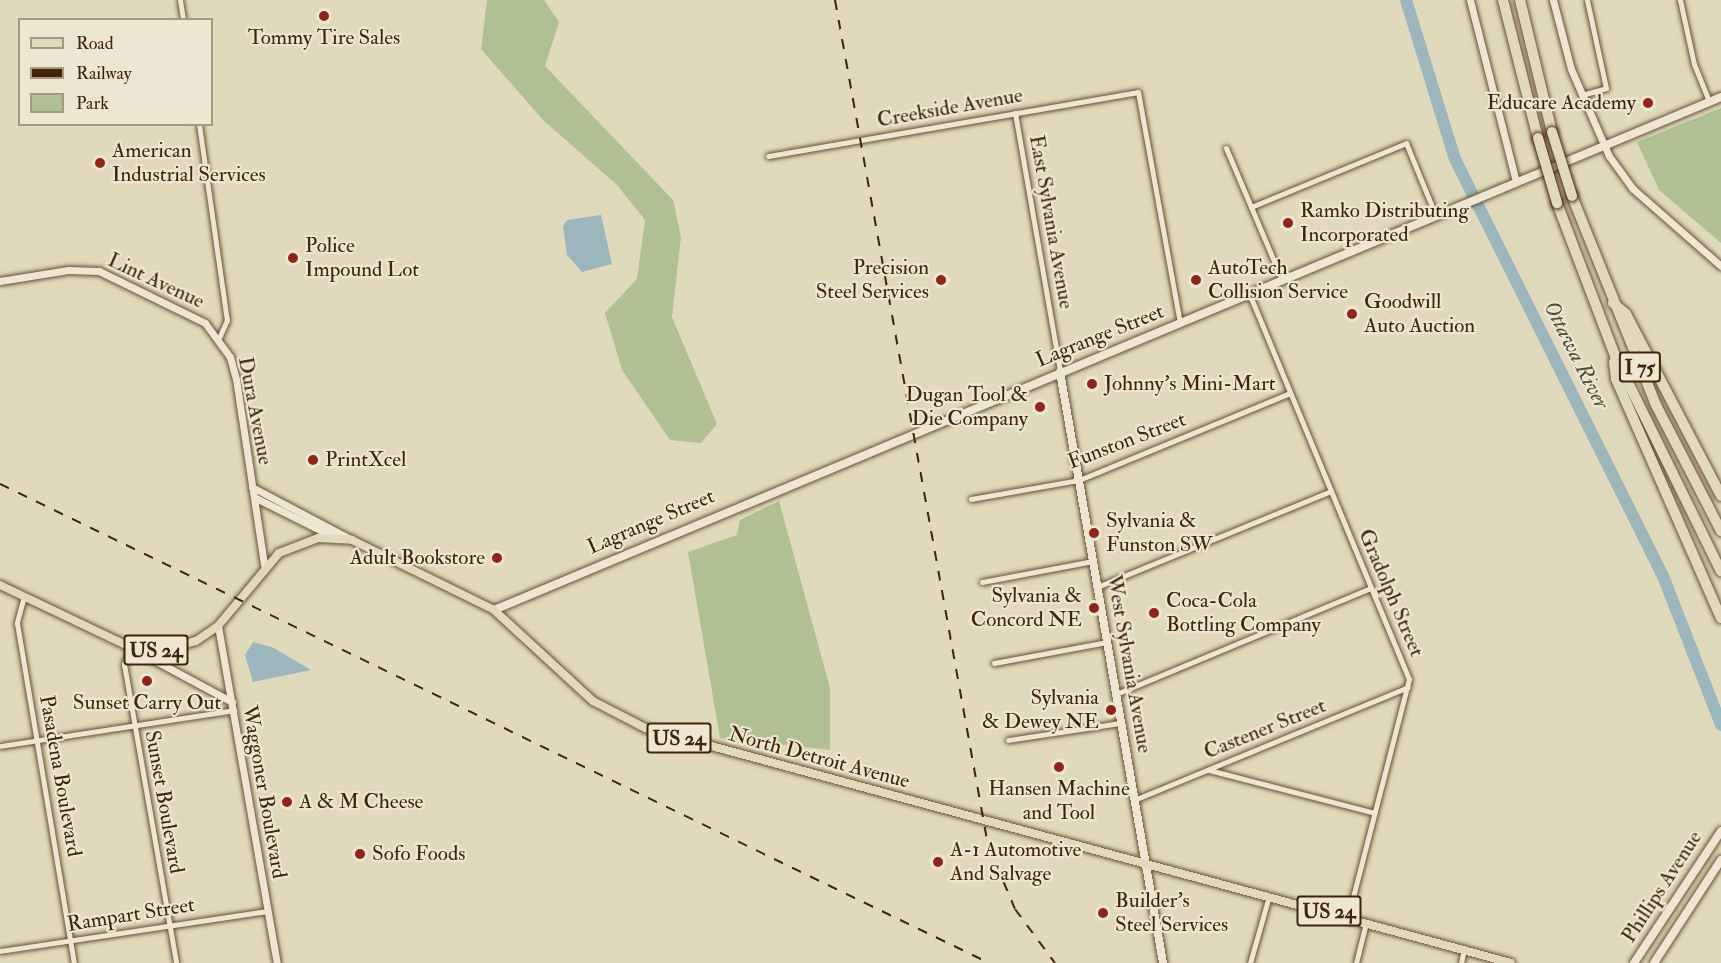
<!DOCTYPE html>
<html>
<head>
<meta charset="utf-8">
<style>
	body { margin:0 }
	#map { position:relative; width:1721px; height:963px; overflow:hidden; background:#e1d9bb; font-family:"IM FELL Double Pica",serif }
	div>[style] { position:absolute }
	.green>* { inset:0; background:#b1c092 }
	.water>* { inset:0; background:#9bb7bd }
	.river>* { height:12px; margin:-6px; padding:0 6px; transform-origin:6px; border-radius:6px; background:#9bb7bd }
	.roads { filter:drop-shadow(0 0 2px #685035) drop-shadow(0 0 2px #685035) }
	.minor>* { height:5px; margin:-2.5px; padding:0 2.5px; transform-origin:2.5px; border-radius:2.5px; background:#ece6d3 }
	.tertiary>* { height:7px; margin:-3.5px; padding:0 3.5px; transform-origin:3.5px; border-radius:3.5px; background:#ece6d3 }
	.secondary>* { height:8px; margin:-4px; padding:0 4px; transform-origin:4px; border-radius:4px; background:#ece6d3 }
	.primary>* { height:8px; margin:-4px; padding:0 4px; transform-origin:4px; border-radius:4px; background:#e1d9bb }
	.motorway>* { height:10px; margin:-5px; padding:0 5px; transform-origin:5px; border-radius:5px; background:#e1d9bb }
	.rail>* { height:2px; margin-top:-1px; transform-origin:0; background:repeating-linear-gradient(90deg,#402308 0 10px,transparent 0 20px) }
	.bridges { filter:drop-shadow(0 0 2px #402308) drop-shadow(0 0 2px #402308) }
	.motorway-bridge>* { height:10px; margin:-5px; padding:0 5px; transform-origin:5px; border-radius:5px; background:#e1d9bb }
	.dots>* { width:16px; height:16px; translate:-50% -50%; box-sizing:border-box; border:3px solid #ece6d3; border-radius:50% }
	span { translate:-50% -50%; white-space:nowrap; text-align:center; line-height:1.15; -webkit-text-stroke:4.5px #ece6d3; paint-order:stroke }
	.shield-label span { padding:2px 4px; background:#ece6d3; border:2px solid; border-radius:4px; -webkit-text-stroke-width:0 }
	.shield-label { font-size:20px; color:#402308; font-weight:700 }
	.poi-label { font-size:21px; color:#402308 }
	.right { translate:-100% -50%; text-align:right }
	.left { translate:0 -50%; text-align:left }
	.street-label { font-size:21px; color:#402308 }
	.water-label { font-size:22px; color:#574835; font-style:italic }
	.legend { position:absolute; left:18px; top:18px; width:195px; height:108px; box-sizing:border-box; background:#ece6d3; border:2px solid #a79882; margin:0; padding:8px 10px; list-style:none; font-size:18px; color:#402308 }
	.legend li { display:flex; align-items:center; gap:12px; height:30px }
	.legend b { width:30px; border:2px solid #a79882 }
</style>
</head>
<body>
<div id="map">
	<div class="green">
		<i style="clip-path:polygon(487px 0,544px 0,559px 22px,545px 66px,673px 200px,681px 237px,672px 317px,717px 424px,701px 443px,670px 440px,622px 370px,605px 313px,637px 279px,645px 220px,617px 185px,543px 120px,481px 49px)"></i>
		<i style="clip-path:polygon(1721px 108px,1721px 243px,1659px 190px,1637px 142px)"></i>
		<i style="clip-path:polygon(779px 501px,830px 688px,830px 750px,720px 738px,688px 552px,737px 535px,740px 520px)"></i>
	</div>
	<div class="water">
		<i style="clip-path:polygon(601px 215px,612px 264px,582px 272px,567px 255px,563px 226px,567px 220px)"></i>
		<i style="clip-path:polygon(253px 642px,274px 648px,311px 670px,253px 682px,245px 655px)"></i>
	</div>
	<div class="river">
		<i style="left:1406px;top:0;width:166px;rotate:72.9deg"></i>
		<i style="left:1455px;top:159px;width:466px;rotate:63.5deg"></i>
		<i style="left:1663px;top:576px;width:160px;rotate:68.7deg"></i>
	</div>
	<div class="roads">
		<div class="minor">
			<i style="left:180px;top:0;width:20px;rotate:81deg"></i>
			<i style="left:1680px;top:0;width:66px;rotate:77.7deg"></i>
			<i style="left:1694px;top:64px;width:40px;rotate:68deg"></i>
			<i style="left:1582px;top:95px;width:25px;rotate:-16deg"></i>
			<i style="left:1606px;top:88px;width:90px;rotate:-102.2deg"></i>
			<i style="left:1015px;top:113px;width:263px;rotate:80.1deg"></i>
			<i style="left:199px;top:124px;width:198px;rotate:81.9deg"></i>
			<i style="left:227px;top:320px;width:20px;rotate:114deg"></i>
			<i style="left:1226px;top:148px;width:143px;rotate:67deg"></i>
			<i style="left:768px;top:156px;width:375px;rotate:-9.8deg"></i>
			<i style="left:1138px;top:92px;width:235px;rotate:79.7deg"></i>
			<i style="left:1251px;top:207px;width:168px;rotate:-22.4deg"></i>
			<i style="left:1406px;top:143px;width:79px;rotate:67.7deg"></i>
			<i style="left:1249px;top:293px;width:418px;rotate:67.5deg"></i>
			<i style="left:1409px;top:679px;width:245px;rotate:104.4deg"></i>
			<i style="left:971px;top:499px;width:110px;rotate:-10deg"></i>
			<i style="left:1079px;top:480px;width:228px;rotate:-22.4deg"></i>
			<i style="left:982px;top:582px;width:113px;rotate:-10.7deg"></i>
			<i style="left:1097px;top:587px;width:253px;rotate:-22.3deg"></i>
			<i style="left:24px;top:596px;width:28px;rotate:105deg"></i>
			<i style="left:17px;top:623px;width:345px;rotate:80.5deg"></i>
			<i style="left:130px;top:647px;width:18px;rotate:109deg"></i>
			<i style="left:124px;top:664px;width:303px;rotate:80.1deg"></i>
			<i style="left:994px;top:663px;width:115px;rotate:-10.5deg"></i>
			<i style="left:1116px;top:694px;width:276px;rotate:-22.6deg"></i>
			<i style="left:1008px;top:740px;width:114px;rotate:-8.6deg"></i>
			<i style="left:0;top:746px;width:237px;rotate:-8.7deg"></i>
			<i style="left:1209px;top:770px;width:171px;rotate:14.5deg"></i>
			<i style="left:1134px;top:800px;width:296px;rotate:-22.4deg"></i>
			<i style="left:0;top:951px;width:271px;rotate:-8.5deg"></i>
			<i style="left:1250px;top:963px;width:70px;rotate:-74.2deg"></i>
			<i style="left:1356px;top:963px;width:41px;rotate:-76deg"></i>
			<i style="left:1461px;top:963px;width:14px;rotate:-78deg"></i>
		</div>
		<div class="tertiary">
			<i style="left:1470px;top:0;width:188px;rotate:75.8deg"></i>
			<i style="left:1553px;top:0;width:71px;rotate:75.4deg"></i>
			<i style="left:1571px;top:69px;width:95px;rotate:66.4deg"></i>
			<i style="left:1609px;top:156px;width:41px;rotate:54deg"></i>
			<i style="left:1633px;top:189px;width:117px;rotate:41.2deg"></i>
			<i style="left:0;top:281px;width:69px;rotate:-9.2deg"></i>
			<i style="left:68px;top:270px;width:31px;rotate:2deg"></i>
			<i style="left:99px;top:271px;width:118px;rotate:26.1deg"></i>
			<i style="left:205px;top:323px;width:42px;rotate:53.7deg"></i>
			<i style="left:230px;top:357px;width:23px;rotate:75deg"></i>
			<i style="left:236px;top:379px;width:188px;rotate:81.4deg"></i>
			<i style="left:252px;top:487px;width:113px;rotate:27.9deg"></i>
			<i style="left:254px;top:497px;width:94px;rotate:26.6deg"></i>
			<i style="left:218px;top:626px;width:342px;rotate:80.1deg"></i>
			<i style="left:130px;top:647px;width:116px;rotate:28.3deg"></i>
		</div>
		<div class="secondary">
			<i style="left:1060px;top:372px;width:600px;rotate:80.11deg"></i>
			<i style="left:494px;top:610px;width:1330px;rotate:-22.69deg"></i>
			<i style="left:1634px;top:963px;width:158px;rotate:-56.6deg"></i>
			<i style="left:1654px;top:963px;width:123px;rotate:-57deg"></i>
		</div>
		<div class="primary">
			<i style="left:0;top:585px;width:144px;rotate:25.5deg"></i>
			<i style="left:130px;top:647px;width:36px;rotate:5deg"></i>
			<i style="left:166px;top:650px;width:31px;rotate:-17deg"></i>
			<i style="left:196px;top:641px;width:27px;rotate:-34deg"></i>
			<i style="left:218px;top:626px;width:95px;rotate:-50.1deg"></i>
			<i style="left:279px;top:553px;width:42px;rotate:-21deg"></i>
			<i style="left:318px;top:538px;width:34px;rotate:3deg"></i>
			<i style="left:352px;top:540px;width:158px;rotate:26.2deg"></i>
			<i style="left:494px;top:610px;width:134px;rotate:42.6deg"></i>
			<i style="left:593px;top:701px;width:59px;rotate:27.4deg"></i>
			<i style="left:645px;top:728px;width:897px;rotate:15.18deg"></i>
		</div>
		<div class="motorway">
			<i style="left:1503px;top:0;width:142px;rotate:75.8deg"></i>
			<i style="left:1520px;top:0;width:136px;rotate:76.4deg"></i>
			<i style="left:1572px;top:196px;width:225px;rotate:68.1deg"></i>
			<i style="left:1656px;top:405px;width:142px;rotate:62.7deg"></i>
			<i style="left:1557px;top:203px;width:164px;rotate:69.2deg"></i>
			<i style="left:1615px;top:356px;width:240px;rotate:63.8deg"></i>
			<i style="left:1613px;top:303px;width:17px;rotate:40deg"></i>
			<i style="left:1626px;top:314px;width:205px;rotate:62.4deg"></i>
			<i style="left:1614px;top:362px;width:17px;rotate:83deg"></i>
			<i style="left:1616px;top:379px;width:261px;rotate:66.3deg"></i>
		</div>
	</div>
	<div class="rail">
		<i style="left:835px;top:0;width:859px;rotate:79.74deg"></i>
		<i style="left:988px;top:845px;width:69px;rotate:67.1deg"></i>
		<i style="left:1015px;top:909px;width:67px;rotate:53.5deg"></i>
		<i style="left:0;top:484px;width:1099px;rotate:25.84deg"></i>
	</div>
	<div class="bridges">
		<div class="motorway-bridge">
			<i style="left:1552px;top:132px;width:67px;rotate:72.6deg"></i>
			<i style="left:1538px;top:138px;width:68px;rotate:73.7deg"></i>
		</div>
	</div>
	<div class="dots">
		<i style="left:324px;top:16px;background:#8f2418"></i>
		<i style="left:1648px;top:103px;background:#8f2418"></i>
		<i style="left:100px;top:163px;background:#8f2418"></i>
		<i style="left:1288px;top:223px;background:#8f2418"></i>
		<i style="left:293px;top:258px;background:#8f2418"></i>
		<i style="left:941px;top:280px;background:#8f2418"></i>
		<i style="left:1196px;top:280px;background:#8f2418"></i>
		<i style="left:1352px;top:314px;background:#8f2418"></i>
		<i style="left:1092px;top:384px;background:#8f2418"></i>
		<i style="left:1040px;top:407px;background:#8f2418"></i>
		<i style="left:313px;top:460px;background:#8f2418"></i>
		<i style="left:1094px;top:533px;background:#8f2418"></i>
		<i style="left:497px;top:558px;background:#8f2418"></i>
		<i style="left:1094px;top:608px;background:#8f2418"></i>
		<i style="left:1154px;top:613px;background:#8f2418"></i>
		<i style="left:147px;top:681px;background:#8f2418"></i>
		<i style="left:1111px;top:710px;background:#8f2418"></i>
		<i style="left:1059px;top:767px;background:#8f2418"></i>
		<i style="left:287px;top:802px;background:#8f2418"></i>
		<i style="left:360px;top:854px;background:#8f2418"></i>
		<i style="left:938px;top:862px;background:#8f2418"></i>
		<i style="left:1103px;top:913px;background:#8f2418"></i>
	</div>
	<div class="shield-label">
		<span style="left:1640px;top:367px">I 75</span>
		<span style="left:156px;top:650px">US 24</span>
		<span style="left:679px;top:738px">US 24</span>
		<span style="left:1329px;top:911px">US 24</span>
	</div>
	<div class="poi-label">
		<span style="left:324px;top:38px">Tommy Tire Sales</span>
		<span class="right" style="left:1636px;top:103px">Educare Academy</span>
		<span class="left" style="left:112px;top:163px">American<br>Industrial Services</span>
		<span class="left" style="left:1300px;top:223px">Ramko Distributing<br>Incorporated</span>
		<span class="left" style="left:305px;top:258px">Police<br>Impound Lot</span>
		<span class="right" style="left:929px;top:280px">Precision<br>Steel Services</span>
		<span class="left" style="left:1208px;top:280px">AutoTech<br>Collision Service</span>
		<span class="left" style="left:1364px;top:314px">Goodwill<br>Auto Auction</span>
		<span class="left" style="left:1104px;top:384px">Johnny's Mini-Mart</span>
		<span class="right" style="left:1028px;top:407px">Dugan Tool &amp;<br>Die Company</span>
		<span class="left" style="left:325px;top:460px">PrintXcel</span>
		<span class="left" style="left:1106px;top:533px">Sylvania &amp;<br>Funston SW</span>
		<span class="right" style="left:485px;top:558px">Adult Bookstore</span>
		<span class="right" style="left:1082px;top:608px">Sylvania &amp;<br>Concord NE</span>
		<span class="left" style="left:1166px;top:613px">Coca-Cola<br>Bottling Company</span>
		<span class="right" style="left:1099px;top:710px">Sylvania<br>&amp; Dewey NE</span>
		<span style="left:147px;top:703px">Sunset Carry Out</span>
		<span style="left:1059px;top:801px">Hansen Machine<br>and Tool</span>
		<span class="left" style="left:299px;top:802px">A &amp; M Cheese</span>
		<span class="left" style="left:950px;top:862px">A-1 Automotive<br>And Salvage</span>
		<span class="left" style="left:372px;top:854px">Sofo Foods</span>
		<span class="left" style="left:1115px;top:913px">Builder's<br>Steel Services</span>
	</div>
	<div class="street-label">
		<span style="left:950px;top:108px;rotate:-10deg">Creekside Avenue</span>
		<span style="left:1051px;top:222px;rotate:80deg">East Sylvania Avenue</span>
		<span style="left:156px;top:281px;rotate:25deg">Lint Avenue</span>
		<span style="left:1100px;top:336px;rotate:-22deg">Lagrange Street</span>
		<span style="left:255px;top:411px;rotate:79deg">Dura Avenue</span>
		<span style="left:1127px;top:441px;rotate:-21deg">Funston Street</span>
		<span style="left:651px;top:522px;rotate:-23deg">Lagrange Street</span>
		<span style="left:1391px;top:593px;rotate:67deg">Gradolph Street</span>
		<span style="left:1129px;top:664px;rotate:80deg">West Sylvania Avenue</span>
		<span style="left:1265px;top:729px;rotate:-22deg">Castener Street</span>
		<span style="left:819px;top:758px;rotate:15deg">North Detroit Avenue</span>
		<span style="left:60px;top:776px;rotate:80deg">Pasadena Boulevard</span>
		<span style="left:264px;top:792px;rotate:80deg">Waggoner Boulevard</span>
		<span style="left:164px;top:802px;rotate:80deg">Sunset Boulevard</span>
		<span style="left:1662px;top:887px;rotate:-57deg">Phillips Avenue</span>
		<span style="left:131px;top:915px;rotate:-9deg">Rampart Street</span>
	</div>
	<div class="water-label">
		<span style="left:1576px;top:355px;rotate:63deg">Ottawa River</span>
	</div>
	<ul class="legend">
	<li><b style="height:8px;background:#e1d9bb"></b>Road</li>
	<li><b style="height:8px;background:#402308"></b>Railway</li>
	<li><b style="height:16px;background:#b1c092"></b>Park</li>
	</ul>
</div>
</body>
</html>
